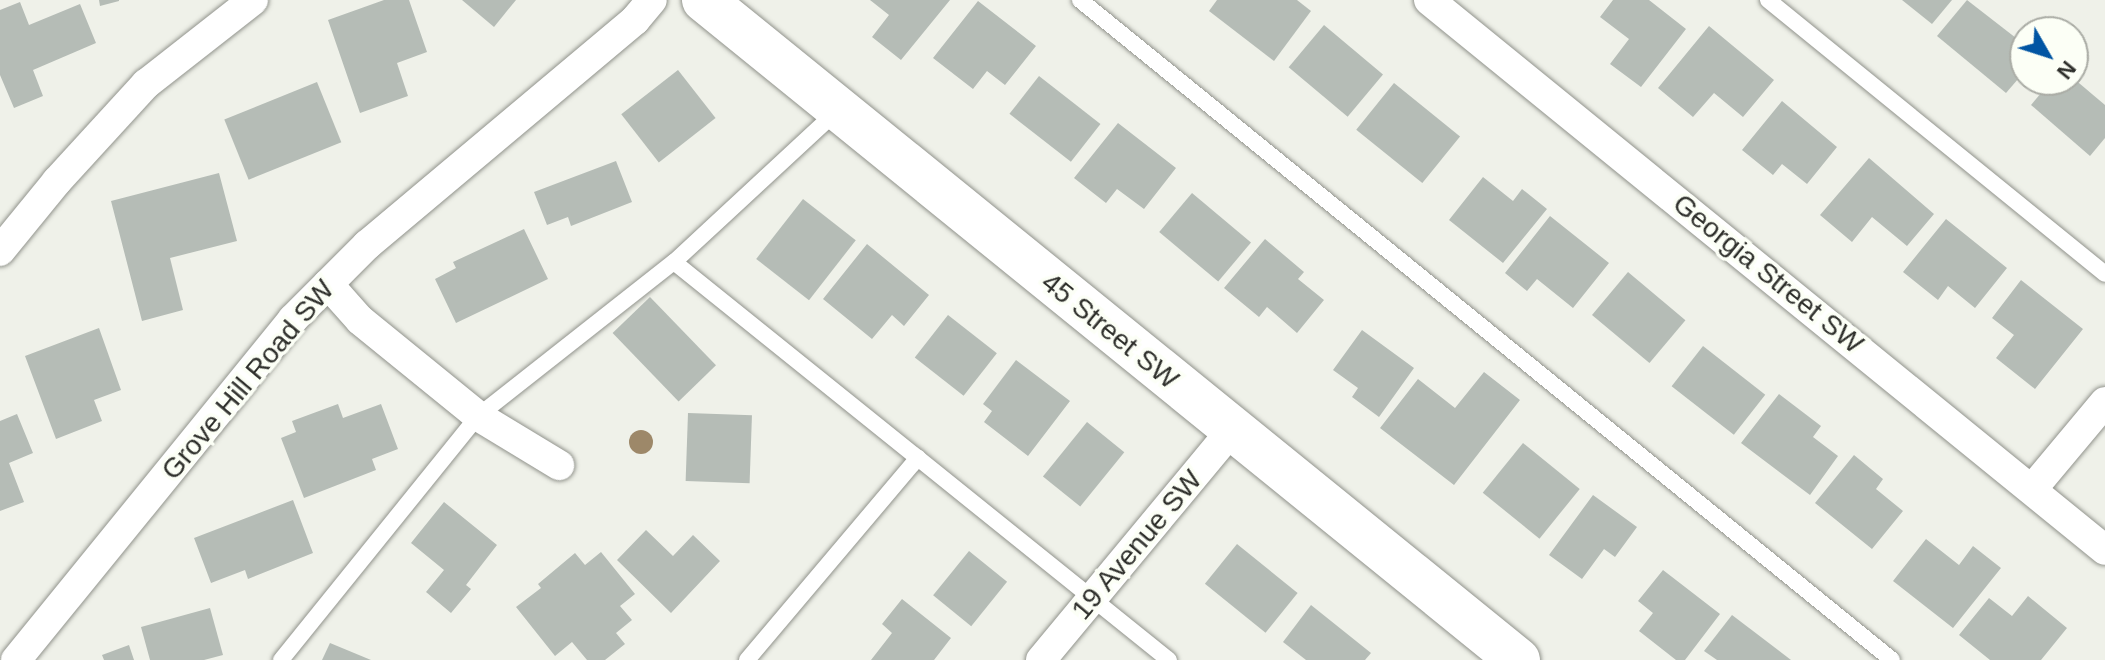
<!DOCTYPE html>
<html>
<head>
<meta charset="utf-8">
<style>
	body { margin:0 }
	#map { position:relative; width:2105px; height:660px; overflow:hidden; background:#eff1e9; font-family:Helvetica,sans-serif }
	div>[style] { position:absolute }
	.building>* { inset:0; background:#b5bcb6; transform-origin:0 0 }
	.roads { filter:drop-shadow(0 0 2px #91938c) drop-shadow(0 0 2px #91938c) }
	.lane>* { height:16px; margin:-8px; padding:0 8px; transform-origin:8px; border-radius:8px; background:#fff }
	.street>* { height:30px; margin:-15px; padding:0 15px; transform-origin:15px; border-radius:15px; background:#fff }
	.secondary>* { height:44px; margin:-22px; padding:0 22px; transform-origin:22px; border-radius:22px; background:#fff }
	.trees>* { width:24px; height:24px; margin:-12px; border-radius:50%; background:#9d8869 }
	span { translate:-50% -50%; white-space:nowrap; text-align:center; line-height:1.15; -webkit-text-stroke:7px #fcfff6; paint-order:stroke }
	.street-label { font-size:28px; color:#2e2f2b }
	.north { position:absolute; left:2009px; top:16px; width:80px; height:80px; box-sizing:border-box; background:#fcfff6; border:2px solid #aaaca5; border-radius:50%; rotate:129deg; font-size:22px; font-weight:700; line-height:32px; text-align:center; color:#2e2f2b }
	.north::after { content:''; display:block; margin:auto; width:28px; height:36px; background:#0155a3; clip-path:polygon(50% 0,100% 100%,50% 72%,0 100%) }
</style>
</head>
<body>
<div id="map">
	<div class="building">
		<i style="clip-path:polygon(99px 0,119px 0,119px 1px,100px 6px)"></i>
		<i style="clip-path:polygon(384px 0,409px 0,427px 52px,397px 63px,408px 96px,360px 113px,328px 20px)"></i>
		<i style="clip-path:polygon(462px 0,516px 0,494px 27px)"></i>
		<i style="clip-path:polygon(870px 0,950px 0,901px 60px,872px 37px,889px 15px)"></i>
		<i style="clip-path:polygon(1217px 0,1297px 0,1311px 11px,1274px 61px,1209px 11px)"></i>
		<i style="clip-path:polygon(1613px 0,1649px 0,1686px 29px,1641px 87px,1610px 64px,1629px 39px,1600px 17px)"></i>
		<i style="clip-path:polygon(1902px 0,1952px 0,1932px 24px)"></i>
		<i style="clip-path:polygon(1967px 0,2025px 45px,2025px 71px,2006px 93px,1937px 36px)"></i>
		<i style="clip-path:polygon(978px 1px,1036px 46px,1005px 85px,987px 71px,973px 89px,933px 58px)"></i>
		<i style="clip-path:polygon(20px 2px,29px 25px,80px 4px,96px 43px,33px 70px,43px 96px,14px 108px,0 75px,0 10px)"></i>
		<i style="left:1324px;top:25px;width:77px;height:55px;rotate:40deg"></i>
		<i style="clip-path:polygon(1709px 26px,1774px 80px,1743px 117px,1714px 93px,1693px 117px,1658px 88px)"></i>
		<i style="left:678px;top:70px;width:61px;height:72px;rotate:52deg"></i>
		<i style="left:1039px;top:76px;width:78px;height:48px;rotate:38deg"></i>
		<i style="clip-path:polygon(2073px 78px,2105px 105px,2105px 138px,2090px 156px,2031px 105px,2052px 80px)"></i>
		<i style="left:317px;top:82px;width:65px;height:100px;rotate:68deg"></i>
		<i style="left:1394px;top:83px;width:85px;height:60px;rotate:39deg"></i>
		<i style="clip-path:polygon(1782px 101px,1837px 147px,1807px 184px,1782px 164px,1773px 175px,1742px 150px)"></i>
		<i style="clip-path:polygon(1118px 123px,1176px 168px,1144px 209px,1117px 189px,1106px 203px,1074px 178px)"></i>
		<i style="clip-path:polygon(1869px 158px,1934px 214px,1907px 246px,1872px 217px,1852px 242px,1820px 215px)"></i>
		<i style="clip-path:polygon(616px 161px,632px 202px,571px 226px,568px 217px,547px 225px,534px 192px)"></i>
		<i style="clip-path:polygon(219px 173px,237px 241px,170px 258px,183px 310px,142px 321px,111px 201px)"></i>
		<i style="clip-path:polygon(1483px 177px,1513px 201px,1522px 189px,1547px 209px,1503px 263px,1449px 220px)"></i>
		<i style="left:1192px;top:193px;width:77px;height:51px;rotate:40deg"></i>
		<i style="left:803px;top:199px;width:67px;height:76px;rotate:38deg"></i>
		<i style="clip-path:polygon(1550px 216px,1609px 263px,1573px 308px,1537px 279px,1527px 291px,1505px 273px)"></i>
		<i style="clip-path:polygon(1946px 219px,2007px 268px,1975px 308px,1948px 286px,1938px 300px,1903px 272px)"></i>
		<i style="clip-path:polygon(524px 229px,548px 279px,456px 323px,435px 279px,456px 268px,453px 262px)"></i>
		<i style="clip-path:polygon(1265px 239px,1304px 272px,1298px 279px,1324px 300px,1297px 333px,1267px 307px,1259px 317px,1224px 288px)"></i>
		<i style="clip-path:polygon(867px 244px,929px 295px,904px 326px,892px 315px,872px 339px,823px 299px)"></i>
		<i style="left:1628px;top:272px;width:75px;height:56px;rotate:40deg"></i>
		<i style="clip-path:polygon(2021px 280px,2083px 329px,2035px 389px,1996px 358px,2014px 335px,1992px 318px)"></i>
		<i style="left:650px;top:297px;width:95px;height:52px;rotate:46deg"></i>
		<i style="left:948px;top:315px;width:62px;height:54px;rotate:38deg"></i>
		<i style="clip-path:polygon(99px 328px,121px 390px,94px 400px,102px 421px,56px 439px,25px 356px)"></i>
		<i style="clip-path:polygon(1362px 330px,1414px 368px,1379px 417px,1352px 397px,1358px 388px,1333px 370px)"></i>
		<i style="left:1703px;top:346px;width:79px;height:51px;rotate:38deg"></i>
		<i style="clip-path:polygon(1016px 360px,1070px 401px,1028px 456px,984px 422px,992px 411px,983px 404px)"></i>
		<i style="clip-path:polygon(1484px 372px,1520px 400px,1454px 485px,1380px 428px,1418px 379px,1455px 408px)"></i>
		<i style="clip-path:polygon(1779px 394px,1821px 426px,1813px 437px,1838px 456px,1810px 495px,1741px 443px)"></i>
		<i style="clip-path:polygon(338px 404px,343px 418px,381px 404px,398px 449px,372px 459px,376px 470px,304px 498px,281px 438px,296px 432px,292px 421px)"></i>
		<i style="left:688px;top:413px;width:64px;height:68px;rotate:2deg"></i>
		<i style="clip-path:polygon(17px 414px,33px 453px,9px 463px,24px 502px,0 511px,0 421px)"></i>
		<i style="left:1087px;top:422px;width:48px;height:70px;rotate:39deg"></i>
		<i style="left:1523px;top:443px;width:73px;height:64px;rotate:39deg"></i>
		<i style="clip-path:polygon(1854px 455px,1883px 479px,1876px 489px,1903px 511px,1872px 549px,1815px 503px)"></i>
		<i style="clip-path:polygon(1593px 495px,1637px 527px,1615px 557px,1604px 549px,1582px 579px,1549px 555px)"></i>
		<i style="clip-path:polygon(293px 500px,313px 553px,248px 579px,245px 570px,211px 583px,194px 538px)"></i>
		<i style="clip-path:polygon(444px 502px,497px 545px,466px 585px,471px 589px,451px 613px,426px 592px,444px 570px,411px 543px)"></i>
		<i style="clip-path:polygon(646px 530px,673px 556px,693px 535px,720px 561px,671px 613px,617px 560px)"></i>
		<i style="clip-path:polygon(1926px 539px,1959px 565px,1973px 546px,2001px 568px,1953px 628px,1893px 581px)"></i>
		<i style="left:1237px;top:544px;width:78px;height:51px;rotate:39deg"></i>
		<i style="left:969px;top:551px;width:49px;height:57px;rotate:39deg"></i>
		<i style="clip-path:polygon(601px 552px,635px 594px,620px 606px,632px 620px,616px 633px,625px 644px,605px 660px,587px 660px,572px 642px,555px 656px,516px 607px,541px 588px,538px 584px,575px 553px,585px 565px)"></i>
		<i style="clip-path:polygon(1663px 570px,1720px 614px,1685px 660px,1676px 660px,1639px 631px,1653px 613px,1638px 601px)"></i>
		<i style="clip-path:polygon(2028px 596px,2067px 628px,2041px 660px,1990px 660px,1959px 635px,1989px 598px,2012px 616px)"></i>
		<i style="clip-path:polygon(902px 599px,951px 638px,934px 660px,871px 660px,892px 633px,882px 624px)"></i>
		<i style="clip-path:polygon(1311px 605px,1371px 653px,1365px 660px,1306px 660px,1283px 642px)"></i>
		<i style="clip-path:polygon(210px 608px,223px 655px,204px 660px,150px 660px,141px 627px)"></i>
		<i style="clip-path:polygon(1732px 615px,1791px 660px,1717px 660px,1704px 651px)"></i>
		<i style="clip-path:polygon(330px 643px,371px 660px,322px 660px)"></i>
		<i style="clip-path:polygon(129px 645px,134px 660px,104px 660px,102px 655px)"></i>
	</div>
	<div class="roads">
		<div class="lane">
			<i style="left:1080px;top:0;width:1046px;rotate:39.1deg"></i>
			<i style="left:1768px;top:0;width:434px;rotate:39.1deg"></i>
			<i style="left:674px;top:262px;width:635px;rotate:38.8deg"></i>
			<i style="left:281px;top:660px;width:314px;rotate:-51.1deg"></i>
			<i style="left:478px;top:416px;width:249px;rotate:-38.2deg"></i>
			<i style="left:674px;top:262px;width:222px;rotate:-42.8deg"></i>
			<i style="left:747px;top:660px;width:265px;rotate:-49.8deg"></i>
		</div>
		<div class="street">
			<i style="left:1429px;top:0;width:871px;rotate:39.13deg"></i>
			<i style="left:0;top:251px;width:90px;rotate:-50.8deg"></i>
			<i style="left:57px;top:181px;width:132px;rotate:-47.5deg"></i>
			<i style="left:146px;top:84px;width:136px;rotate:-38.1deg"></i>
			<i style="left:328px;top:284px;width:48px;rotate:48.4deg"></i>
			<i style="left:360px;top:320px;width:152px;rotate:39.1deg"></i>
			<i style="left:478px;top:416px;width:95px;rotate:31.2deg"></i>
			<i style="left:2033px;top:488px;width:112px;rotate:-50.1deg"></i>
			<i style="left:16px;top:660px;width:439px;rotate:-50.9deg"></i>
			<i style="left:293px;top:319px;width:105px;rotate:-45deg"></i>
			<i style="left:367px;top:245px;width:350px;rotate:-40deg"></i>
			<i style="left:635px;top:20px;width:26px;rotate:-50deg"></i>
			<i style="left:1041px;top:660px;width:299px;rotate:-50.3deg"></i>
		</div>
		<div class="secondary">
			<i style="left:704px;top:0;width:1048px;rotate:39.04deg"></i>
		</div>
	</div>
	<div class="trees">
		<i style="left:641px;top:442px"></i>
	</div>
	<div class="street-label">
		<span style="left:1768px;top:274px;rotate:39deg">Georgia Street SW</span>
		<span style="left:1110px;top:331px;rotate:39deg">45 Street SW</span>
		<span style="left:248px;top:380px;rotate:-50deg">Grove Hill Road SW</span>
		<span style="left:1137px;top:545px;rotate:-50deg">19 Avenue SW</span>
	</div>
	<div class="north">N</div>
</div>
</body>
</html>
